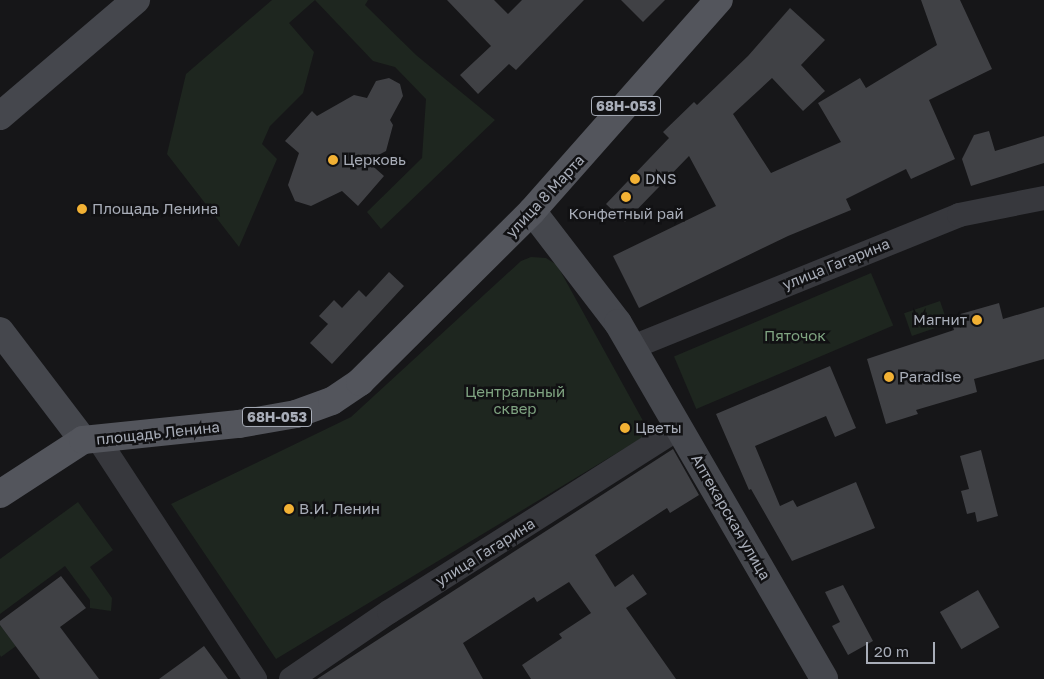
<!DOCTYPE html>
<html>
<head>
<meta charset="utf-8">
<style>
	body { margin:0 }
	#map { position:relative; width:1044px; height:679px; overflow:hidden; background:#161618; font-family:"Golos Text",sans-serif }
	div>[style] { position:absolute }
	.green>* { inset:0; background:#1e261f; transform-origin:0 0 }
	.building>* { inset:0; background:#404145; transform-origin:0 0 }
	.street>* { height:24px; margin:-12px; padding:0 12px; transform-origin:12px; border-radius:12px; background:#37383d }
	.secondary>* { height:28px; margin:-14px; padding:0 14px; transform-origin:14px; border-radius:14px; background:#45474d }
	.primary>* { height:28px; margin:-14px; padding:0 14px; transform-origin:14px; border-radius:14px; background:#53555c }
	.dots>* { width:14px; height:14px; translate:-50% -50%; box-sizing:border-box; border:2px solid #111113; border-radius:50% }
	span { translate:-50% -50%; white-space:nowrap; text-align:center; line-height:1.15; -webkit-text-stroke:5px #111113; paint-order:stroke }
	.shield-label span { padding:1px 4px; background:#111113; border:1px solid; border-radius:4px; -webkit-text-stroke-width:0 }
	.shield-label { font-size:14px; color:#a8adb8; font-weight:700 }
	.poi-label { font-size:15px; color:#a8adb8 }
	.left { translate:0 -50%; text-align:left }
	.right { translate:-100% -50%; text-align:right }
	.street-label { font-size:15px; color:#a8adb8 }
	.park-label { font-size:15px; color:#7fa381 }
	.scale { position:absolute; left:866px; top:642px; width:69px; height:22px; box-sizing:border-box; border:2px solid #a8adb8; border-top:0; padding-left:6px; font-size:15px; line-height:18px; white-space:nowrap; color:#a8adb8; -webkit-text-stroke:4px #111113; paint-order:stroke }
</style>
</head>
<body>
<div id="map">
	<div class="green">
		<i style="clip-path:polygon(272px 0,368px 0,365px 5px,416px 55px,495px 120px,381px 229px,367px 212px,422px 158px,426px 99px,395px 67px,373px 61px,315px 0,289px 23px,314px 52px,303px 93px,270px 126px,262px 144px,277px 159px,239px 247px,167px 154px,186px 74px)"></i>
		<i style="clip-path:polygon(531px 257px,546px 258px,557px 265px,647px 428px,645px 436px,276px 659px,171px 504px,351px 417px,521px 261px)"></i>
		<i style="left:871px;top:273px;width:57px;height:214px;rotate:67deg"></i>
		<i style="left:940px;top:301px;width:24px;height:38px;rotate:71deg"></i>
		<i style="clip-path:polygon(78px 502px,113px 550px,90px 567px,112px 598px,111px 611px,90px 608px,90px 600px,65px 566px,0 614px,0 559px)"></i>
		<i style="clip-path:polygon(0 625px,16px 646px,1px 657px,0 655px)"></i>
	</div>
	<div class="building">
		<i style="clip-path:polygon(447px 0,494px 0,508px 14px,522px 0,584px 0,516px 70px,509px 64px,478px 94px,460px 75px,491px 46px)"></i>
		<i style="clip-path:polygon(621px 0,665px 0,643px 22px)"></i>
		<i style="clip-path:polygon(921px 0,960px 0,992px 69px,929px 100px,955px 159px,911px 179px,906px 169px,846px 199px,851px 210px,788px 236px,639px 308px,613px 256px,716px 206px,689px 156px,625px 222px,606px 204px,669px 138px,663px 132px,694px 102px,697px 105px,748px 56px,790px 8px,825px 40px,801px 65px,825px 91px,803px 111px,772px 78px,733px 114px,771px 173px,841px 142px,818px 103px,860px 78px,866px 88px,937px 45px)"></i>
		<i style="clip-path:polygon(389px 78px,400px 84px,403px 96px,390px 120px,393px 125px,386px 151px,367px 161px,384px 176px,358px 206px,342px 191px,311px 206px,295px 201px,288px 185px,299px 153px,285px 141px,312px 111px,317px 116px,354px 95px,367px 98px,376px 81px)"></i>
		<i style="clip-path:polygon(989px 131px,995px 151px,1044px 136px,1044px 163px,971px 186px,962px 159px,974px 135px)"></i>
		<i style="clip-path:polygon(389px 272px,404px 286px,332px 364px,310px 343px,328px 324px,319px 316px,334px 300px,342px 308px,359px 290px,366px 297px)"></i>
		<i style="clip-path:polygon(999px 303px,1003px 319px,1044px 307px,1044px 359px,974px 379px,977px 392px,916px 410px,918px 414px,886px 424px,867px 359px,954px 330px,950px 317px)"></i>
		<i style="clip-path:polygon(830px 366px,856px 428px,835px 437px,826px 416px,755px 446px,780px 506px,793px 500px,797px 507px,856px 482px,875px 528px,792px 561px,751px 489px,749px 490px,716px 414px)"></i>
		<i style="clip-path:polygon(673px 449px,699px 495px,670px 513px,667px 508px,595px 555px,615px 587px,633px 574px,647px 594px,626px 608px,676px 679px,531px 679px,522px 665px,562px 638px,559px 634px,591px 613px,569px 582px,537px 602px,534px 597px,463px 643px,483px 679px,317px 679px)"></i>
		<i style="clip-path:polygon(981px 450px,998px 516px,977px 522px,975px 512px,967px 514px,961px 491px,969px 489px,960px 456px)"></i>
		<i style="clip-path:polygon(61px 576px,86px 608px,60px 627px,99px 679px,40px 679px,0 625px,0 621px)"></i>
		<i style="clip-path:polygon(843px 585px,873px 641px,848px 655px,832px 626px,840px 622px,825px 592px)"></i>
		<i style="left:978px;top:590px;width:43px;height:44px;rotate:60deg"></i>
		<i style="clip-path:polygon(204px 646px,228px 679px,159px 679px,188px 658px)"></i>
	</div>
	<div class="street">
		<i style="left:633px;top:347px;width:352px;rotate:-22deg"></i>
		<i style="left:959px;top:215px;width:87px;rotate:-11.3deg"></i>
		<i style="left:98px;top:439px;width:287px;rotate:56.8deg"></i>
		<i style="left:291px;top:679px;width:119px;rotate:-34.4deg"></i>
		<i style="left:389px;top:612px;width:343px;rotate:-32.4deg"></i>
	</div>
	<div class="secondary">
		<i style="left:0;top:116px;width:179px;rotate:-40.5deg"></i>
		<i style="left:532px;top:211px;width:141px;rotate:52.5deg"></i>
		<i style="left:618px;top:323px;width:411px;rotate:59.9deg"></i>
		<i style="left:0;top:331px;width:137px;rotate:52.7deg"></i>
	</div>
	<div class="primary">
		<i style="left:0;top:494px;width:99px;rotate:-33deg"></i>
		<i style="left:83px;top:440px;width:157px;rotate:-5.9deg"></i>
		<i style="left:239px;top:424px;width:58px;rotate:-10deg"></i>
		<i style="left:296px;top:414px;width:38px;rotate:-20deg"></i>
		<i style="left:332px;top:401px;width:34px;rotate:-34deg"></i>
		<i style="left:360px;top:382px;width:243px;rotate:-44.8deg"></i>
		<i style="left:532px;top:211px;width:282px;rotate:-48.5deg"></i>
	</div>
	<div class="dots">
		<i style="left:333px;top:160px;background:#f2b134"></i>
		<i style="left:635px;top:179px;background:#f2b134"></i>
		<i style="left:626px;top:197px;background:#f2b134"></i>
		<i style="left:82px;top:209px;background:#f2b134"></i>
		<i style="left:977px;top:320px;background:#f2b134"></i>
		<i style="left:889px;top:377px;background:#f2b134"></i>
		<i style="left:625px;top:428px;background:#f2b134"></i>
		<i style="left:289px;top:509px;background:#f2b134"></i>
	</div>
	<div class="shield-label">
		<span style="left:626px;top:106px">68Н-053</span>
		<span style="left:277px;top:417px">68Н-053</span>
	</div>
	<div class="poi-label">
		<span class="left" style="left:343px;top:160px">Церковь</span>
		<span class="left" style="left:645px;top:179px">DNS</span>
		<span class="left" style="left:92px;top:209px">Площадь Ленина</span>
		<span style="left:626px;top:214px">Конфетный рай</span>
		<span class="right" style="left:967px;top:320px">Магнит</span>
		<span class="left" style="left:899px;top:377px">Paradise</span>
		<span class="left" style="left:635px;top:428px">Цветы</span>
		<span class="left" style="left:299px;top:509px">В.И. Ленин</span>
	</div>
	<div class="street-label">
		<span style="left:545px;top:196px;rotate:-47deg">улица 8 Марта</span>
		<span style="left:836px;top:264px;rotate:-22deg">улица Гагарина</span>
		<span style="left:158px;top:433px;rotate:-6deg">площадь Ленина</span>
		<span style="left:731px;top:517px;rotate:60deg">Аптекарская улица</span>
		<span style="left:485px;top:552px;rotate:-32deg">улица Гагарина</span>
	</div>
	<div class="park-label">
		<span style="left:795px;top:336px">Пяточок</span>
		<span style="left:515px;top:400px">Центральный<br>сквер</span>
	</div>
	<div class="scale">20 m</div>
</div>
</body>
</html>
